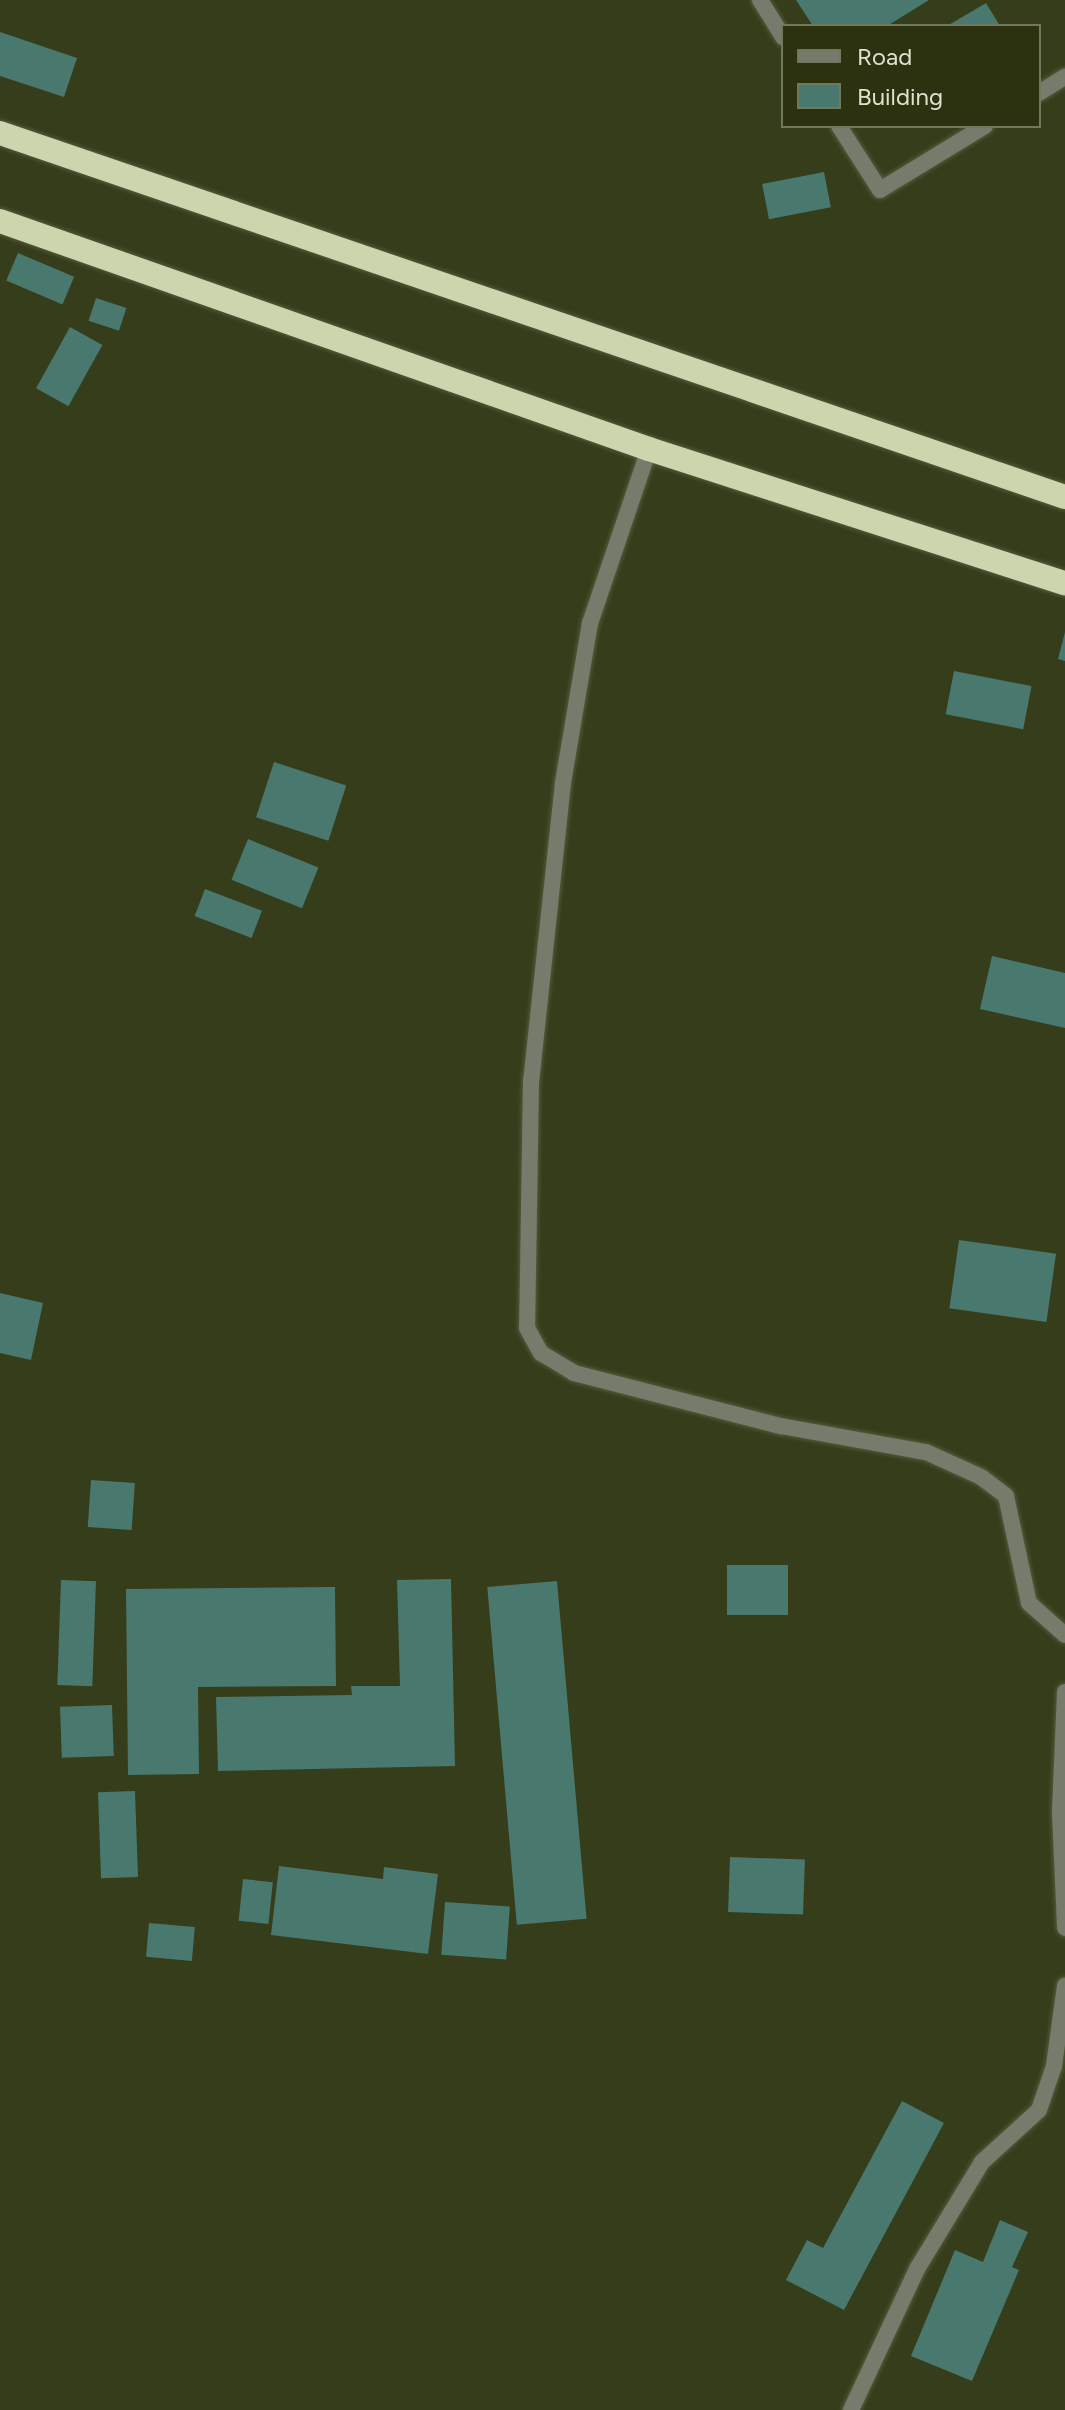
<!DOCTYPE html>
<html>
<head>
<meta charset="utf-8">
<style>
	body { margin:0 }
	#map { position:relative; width:1065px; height:2410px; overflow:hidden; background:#363d1b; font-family:Figtree,sans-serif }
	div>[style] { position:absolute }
	.building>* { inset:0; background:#49786e; transform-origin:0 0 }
	.roads { filter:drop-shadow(0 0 2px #545b3b) drop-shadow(0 0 2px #545b3b) }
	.street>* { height:16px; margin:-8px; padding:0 8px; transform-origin:8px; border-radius:8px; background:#777b6b }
	.highway>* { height:24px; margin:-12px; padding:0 12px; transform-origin:12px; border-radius:12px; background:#ccd6ae }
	span { translate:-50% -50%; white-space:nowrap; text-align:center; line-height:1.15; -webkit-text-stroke:6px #2c3210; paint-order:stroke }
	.legend { position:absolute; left:781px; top:24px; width:260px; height:104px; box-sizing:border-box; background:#2c3210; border:2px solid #72785c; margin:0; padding:10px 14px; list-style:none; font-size:24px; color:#dce2ce }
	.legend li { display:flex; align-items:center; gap:16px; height:40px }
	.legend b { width:40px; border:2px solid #72785c }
</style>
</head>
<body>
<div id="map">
	<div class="building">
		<i style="clip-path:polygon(796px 0,929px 0,887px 26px,813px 26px)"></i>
		<i style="clip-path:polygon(986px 3px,1000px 26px,947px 26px)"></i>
		<i style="clip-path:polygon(0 32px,77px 58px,64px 97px,0 76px)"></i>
		<i style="left:824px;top:172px;width:36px;height:63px;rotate:79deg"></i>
		<i style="left:18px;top:253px;width:61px;height:30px;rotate:23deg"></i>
		<i style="left:96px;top:298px;width:32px;height:24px;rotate:18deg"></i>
		<i style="left:70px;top:327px;width:37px;height:70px;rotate:29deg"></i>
		<i style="clip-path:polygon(1065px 632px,1065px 661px,1058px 659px)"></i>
		<i style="left:954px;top:671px;width:79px;height:44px;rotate:11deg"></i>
		<i style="left:274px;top:762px;width:76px;height:58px;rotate:18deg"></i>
		<i style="left:248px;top:839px;width:76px;height:44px;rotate:22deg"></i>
		<i style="left:205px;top:889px;width:61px;height:29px;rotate:21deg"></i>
		<i style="clip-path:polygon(992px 956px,1065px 973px,1065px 1028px,980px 1009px)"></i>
		<i style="left:959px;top:1240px;width:98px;height:69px;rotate:8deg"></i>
		<i style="clip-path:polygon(0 1293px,43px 1303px,31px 1360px,0 1353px)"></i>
		<i style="left:91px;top:1480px;width:44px;height:47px;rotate:4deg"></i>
		<i style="left:727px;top:1565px;width:61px;height:50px"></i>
		<i style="clip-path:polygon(451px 1579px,455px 1766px,218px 1771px,216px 1697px,352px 1695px,351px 1686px,400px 1686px,397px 1580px)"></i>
		<i style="left:61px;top:1580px;width:35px;height:105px;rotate:2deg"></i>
		<i style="left:557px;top:1581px;width:339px;height:70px;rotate:85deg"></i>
		<i style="clip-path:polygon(335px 1587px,336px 1686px,198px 1687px,199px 1774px,128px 1775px,126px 1589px)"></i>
		<i style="left:112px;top:1705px;width:51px;height:52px;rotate:88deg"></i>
		<i style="left:135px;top:1791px;width:86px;height:37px;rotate:88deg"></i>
		<i style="left:730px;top:1857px;width:75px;height:55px;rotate:2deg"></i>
		<i style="clip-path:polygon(279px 1866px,383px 1879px,384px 1867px,438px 1874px,428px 1954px,271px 1935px)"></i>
		<i style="left:243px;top:1879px;width:30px;height:42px;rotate:6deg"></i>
		<i style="left:445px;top:1902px;width:65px;height:53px;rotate:4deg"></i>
		<i style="left:149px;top:1923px;width:46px;height:34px;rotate:5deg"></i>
		<i style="clip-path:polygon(902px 2101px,944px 2123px,844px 2310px,786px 2280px,807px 2240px,823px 2248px)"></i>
		<i style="clip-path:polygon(1000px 2220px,1028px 2232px,1012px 2267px,1019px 2270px,972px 2381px,911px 2356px,955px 2250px,983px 2262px)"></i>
	</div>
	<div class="roads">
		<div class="street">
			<i style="left:760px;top:0;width:44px;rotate:58.1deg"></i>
			<i style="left:1039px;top:93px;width:31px;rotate:-32deg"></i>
			<i style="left:839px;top:126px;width:76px;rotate:57.4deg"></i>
			<i style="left:880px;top:190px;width:123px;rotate:-31.4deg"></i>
			<i style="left:649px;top:449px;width:184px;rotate:108.7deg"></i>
			<i style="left:590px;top:623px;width:162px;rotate:99.6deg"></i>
			<i style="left:563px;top:783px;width:300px;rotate:96.1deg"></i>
			<i style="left:531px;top:1081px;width:247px;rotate:90.9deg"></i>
			<i style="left:527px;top:1328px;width:29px;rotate:61deg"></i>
			<i style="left:541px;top:1353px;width:39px;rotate:31deg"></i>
			<i style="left:574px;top:1373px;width:214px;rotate:14.4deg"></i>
			<i style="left:781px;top:1426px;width:147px;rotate:10.2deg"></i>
			<i style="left:926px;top:1452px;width:60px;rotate:24.4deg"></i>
			<i style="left:981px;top:1477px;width:31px;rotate:37deg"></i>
			<i style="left:1006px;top:1496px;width:109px;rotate:77.9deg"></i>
			<i style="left:1029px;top:1603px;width:48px;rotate:41.6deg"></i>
			<i style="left:1065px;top:1692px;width:120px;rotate:92.4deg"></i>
			<i style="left:1060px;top:1812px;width:116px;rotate:87.5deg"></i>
			<i style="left:851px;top:2410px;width:156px;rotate:-64.9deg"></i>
			<i style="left:917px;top:2269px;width:125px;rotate:-58.7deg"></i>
			<i style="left:982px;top:2162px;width:77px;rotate:-42.4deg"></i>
			<i style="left:1039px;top:2110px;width:46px;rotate:-71.2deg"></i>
			<i style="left:1054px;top:2066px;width:81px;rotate:-82.2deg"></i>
		</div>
		<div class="highway">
			<i style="left:0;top:133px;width:1125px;rotate:18.87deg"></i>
			<i style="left:0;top:221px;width:688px;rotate:19.36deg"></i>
			<i style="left:649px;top:449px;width:437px;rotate:17.9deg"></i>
		</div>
	</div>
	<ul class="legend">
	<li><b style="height:10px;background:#777b6b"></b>Road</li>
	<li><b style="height:22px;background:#49786e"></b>Building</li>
	</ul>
</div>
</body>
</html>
